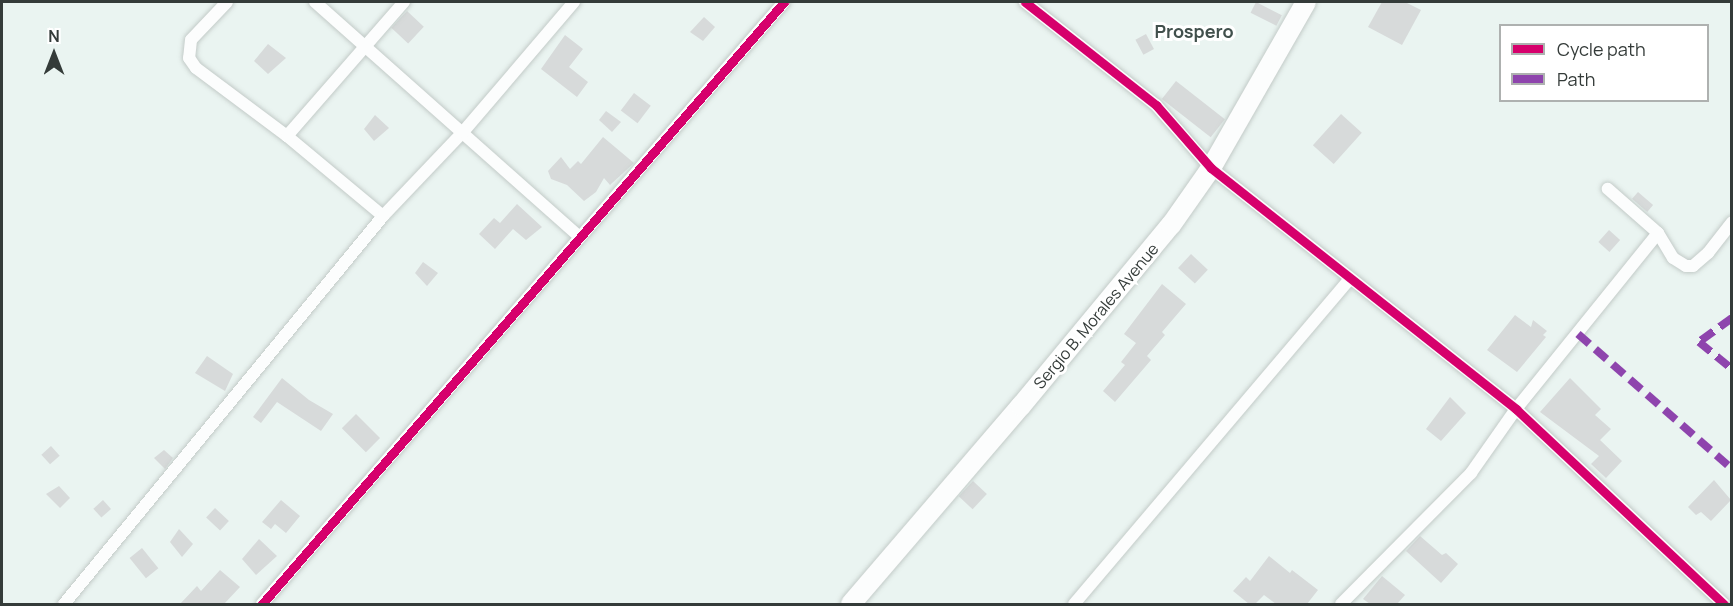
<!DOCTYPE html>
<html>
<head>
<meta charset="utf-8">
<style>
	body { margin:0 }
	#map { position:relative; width:1733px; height:606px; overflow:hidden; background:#eaf4f1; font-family:Manrope,sans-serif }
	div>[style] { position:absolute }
	.building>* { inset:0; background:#d7dada; transform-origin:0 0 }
	.roads { filter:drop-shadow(0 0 2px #c3cbc8) drop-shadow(0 0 2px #c3cbc8) }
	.minor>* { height:12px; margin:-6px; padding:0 6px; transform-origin:6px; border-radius:6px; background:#fcfdfd }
	.primary>* { height:20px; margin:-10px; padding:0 10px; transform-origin:10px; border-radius:10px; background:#fcfdfd }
	.quiet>* { height:8px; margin-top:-4px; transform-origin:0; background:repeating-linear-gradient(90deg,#8e44ad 0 15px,transparent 0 23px) }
	.cycleway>* { height:9px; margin:-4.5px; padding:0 4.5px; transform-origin:4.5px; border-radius:4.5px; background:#d6006c }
	span { translate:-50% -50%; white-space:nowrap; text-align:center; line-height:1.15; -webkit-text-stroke:6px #fff; paint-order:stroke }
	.street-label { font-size:16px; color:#343b39 }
	.neighbourhood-label { font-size:18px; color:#41504c; font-weight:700 }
	.frame { position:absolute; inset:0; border:3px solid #343b39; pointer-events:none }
	.legend { position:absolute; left:1499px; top:24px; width:210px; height:78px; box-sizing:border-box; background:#fff; border:2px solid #aeb1b0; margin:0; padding:8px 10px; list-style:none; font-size:18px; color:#343b39 }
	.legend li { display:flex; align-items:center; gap:12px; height:30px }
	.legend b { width:30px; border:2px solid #aeb1b0 }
	.north { position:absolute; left:24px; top:24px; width:60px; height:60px; -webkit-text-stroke:4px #fff; paint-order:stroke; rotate:0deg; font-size:16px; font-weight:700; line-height:24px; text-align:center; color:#343b39 }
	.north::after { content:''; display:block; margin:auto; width:21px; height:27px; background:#343b39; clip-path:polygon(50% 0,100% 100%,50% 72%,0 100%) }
</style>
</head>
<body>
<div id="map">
	<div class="building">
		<i style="left:1256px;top:2px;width:29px;height:12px;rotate:27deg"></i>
		<i style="clip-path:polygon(1382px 2px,1405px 2px,1421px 10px,1402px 45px,1368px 27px)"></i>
		<i style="left:407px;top:11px;width:23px;height:23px;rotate:43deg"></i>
		<i style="clip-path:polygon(704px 17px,715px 27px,703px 41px,690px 32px)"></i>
		<i style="left:1146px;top:34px;width:17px;height:12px;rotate:62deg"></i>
		<i style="clip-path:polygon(565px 35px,583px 49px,569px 67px,588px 82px,577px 97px,541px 69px)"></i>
		<i style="clip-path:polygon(268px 44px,286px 58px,268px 74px,254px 61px)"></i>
		<i style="left:1176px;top:81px;width:62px;height:23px;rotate:38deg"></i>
		<i style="left:634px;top:93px;width:21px;height:22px;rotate:37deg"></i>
		<i style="clip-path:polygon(606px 111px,621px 122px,612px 132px,599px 120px)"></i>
		<i style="left:1341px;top:114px;width:28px;height:42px;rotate:42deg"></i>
		<i style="clip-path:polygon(375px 115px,389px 128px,374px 141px,364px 129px)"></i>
		<i style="clip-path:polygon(603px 137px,634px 163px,610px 185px,604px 178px,596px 192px,584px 201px,567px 185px,551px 179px,548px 171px,561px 157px,570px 169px,578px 161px,581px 164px)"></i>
		<i style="left:1638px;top:192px;width:20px;height:9px;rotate:41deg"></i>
		<i style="clip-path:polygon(517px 204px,542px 227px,526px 240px,513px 229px,495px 249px,479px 234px,494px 218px,500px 223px)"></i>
		<i style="left:1609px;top:230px;width:15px;height:16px;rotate:42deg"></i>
		<i style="left:1191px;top:254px;width:23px;height:19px;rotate:43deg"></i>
		<i style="clip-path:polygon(423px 262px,438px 273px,427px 286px,415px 273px)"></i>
		<i style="clip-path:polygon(1162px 284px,1186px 304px,1162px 332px,1165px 335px,1147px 356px,1151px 360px,1115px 402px,1103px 391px,1125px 365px,1121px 362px,1136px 343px,1124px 334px)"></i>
		<i style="clip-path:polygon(1515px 315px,1531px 327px,1533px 320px,1547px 331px,1543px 335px,1546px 337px,1517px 372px,1487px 350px)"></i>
		<i style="clip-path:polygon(207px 356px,233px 374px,225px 391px,195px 373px)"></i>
		<i style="clip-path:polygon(282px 378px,309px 400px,333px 414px,321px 431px,277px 402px,261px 423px,253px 417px)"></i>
		<i style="clip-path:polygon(1570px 378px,1601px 409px,1595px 415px,1611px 429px,1600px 440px,1622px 461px,1606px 478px,1591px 464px,1599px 456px,1540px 412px)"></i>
		<i style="clip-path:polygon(1450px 397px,1466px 413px,1441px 441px,1426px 429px)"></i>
		<i style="left:356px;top:414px;width:34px;height:20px;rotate:45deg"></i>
		<i style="left:51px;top:446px;width:13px;height:13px;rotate:48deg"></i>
		<i style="clip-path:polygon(164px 450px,173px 458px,165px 469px,154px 458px)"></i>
		<i style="clip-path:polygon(1714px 480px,1731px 500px,1711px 521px,1701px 512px,1696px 515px,1688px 507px)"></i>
		<i style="left:973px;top:481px;width:19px;height:21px;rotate:43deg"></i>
		<i style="clip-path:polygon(59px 486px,70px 498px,60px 508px,46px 494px)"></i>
		<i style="left:103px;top:500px;width:12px;height:13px;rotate:48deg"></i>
		<i style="clip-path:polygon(281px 500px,300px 516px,286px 533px,275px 524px,271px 529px,262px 522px)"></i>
		<i style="left:215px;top:508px;width:19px;height:13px;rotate:43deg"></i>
		<i style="clip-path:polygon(179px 529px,193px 544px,182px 557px,170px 542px)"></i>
		<i style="clip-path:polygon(1420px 536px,1442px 555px,1446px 553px,1458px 564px,1441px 583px,1406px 551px)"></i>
		<i style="clip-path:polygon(259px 539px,277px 556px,256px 575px,242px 559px)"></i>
		<i style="left:142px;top:548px;width:26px;height:16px;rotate:51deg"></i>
		<i style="clip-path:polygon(1269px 556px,1290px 573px,1292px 570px,1318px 590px,1307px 604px,1276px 604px,1264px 595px,1255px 604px,1249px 604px,1233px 591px,1246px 577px,1250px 581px)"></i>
		<i style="clip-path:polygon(220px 570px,240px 587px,224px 604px,180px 604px,197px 586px,201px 591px)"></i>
		<i style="clip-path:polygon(1382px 576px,1405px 595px,1397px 604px,1370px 604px,1363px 599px)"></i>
	</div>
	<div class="roads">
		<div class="minor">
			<i style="left:227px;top:2px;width:52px;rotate:133.5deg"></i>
			<i style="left:191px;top:40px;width:18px;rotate:96deg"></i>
			<i style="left:189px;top:58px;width:12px;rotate:55deg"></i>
			<i style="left:196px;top:68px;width:114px;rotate:36.8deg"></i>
			<i style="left:287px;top:136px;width:125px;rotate:39.8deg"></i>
			<i style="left:315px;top:2px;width:353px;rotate:41.6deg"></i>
			<i style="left:1025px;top:2px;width:167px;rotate:38.2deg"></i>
			<i style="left:1156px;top:105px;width:84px;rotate:48.9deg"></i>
			<i style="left:1211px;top:168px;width:389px;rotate:38.3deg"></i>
			<i style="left:1516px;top:409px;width:285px;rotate:43.2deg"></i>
			<i style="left:287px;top:136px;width:178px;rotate:-48.9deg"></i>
			<i style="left:1658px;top:233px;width:29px;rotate:59deg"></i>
			<i style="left:1673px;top:258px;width:15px;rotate:32deg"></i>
			<i style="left:1686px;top:266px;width:7px"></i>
			<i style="left:1693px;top:266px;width:20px;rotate:-41deg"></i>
			<i style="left:1708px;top:253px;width:39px;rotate:-52deg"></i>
			<i style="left:64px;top:604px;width:502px;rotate:-50.57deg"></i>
			<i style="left:383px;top:216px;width:116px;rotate:-46.4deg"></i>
			<i style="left:463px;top:132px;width:171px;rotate:-49.5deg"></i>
			<i style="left:262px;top:604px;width:797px;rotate:-49.07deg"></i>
			<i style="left:1074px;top:604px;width:426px;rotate:-49.7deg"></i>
			<i style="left:1341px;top:604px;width:185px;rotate:-45.2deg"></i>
			<i style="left:1471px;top:473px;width:78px;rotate:-54.9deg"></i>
			<i style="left:1516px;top:409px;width:226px;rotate:-51.1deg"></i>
			<i style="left:1658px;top:233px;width:67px;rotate:-138.7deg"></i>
		</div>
		<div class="primary">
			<i style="left:851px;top:604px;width:261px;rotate:-49.4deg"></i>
			<i style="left:1021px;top:406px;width:235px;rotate:-50.4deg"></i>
			<i style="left:1171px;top:225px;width:70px;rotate:-54.9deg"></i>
			<i style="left:1211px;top:168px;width:191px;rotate:-60.2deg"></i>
		</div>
	</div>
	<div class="quiet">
		<i style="left:1732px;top:318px;width:41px;rotate:144deg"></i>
		<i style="left:1699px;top:342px;width:43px;rotate:39.3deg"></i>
		<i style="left:1578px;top:334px;width:205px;rotate:41.2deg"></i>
	</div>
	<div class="cycleway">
		<i style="left:1025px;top:2px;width:167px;rotate:38.2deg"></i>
		<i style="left:1156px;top:105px;width:84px;rotate:48.9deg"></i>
		<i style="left:1211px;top:168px;width:389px;rotate:38.3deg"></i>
		<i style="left:1516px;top:409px;width:285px;rotate:43.2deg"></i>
		<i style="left:262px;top:604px;width:797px;rotate:-49.07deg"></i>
	</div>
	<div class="street-label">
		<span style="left:1096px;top:316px;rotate:-50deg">Sergio B. Morales Avenue</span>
	</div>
	<div class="neighbourhood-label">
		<span style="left:1194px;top:31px">Prospero</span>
	</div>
	<div class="frame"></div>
	<ul class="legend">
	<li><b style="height:8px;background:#d6006c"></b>Cycle path</li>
	<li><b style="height:8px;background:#8e44ad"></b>Path</li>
	</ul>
	<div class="north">N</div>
</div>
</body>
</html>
